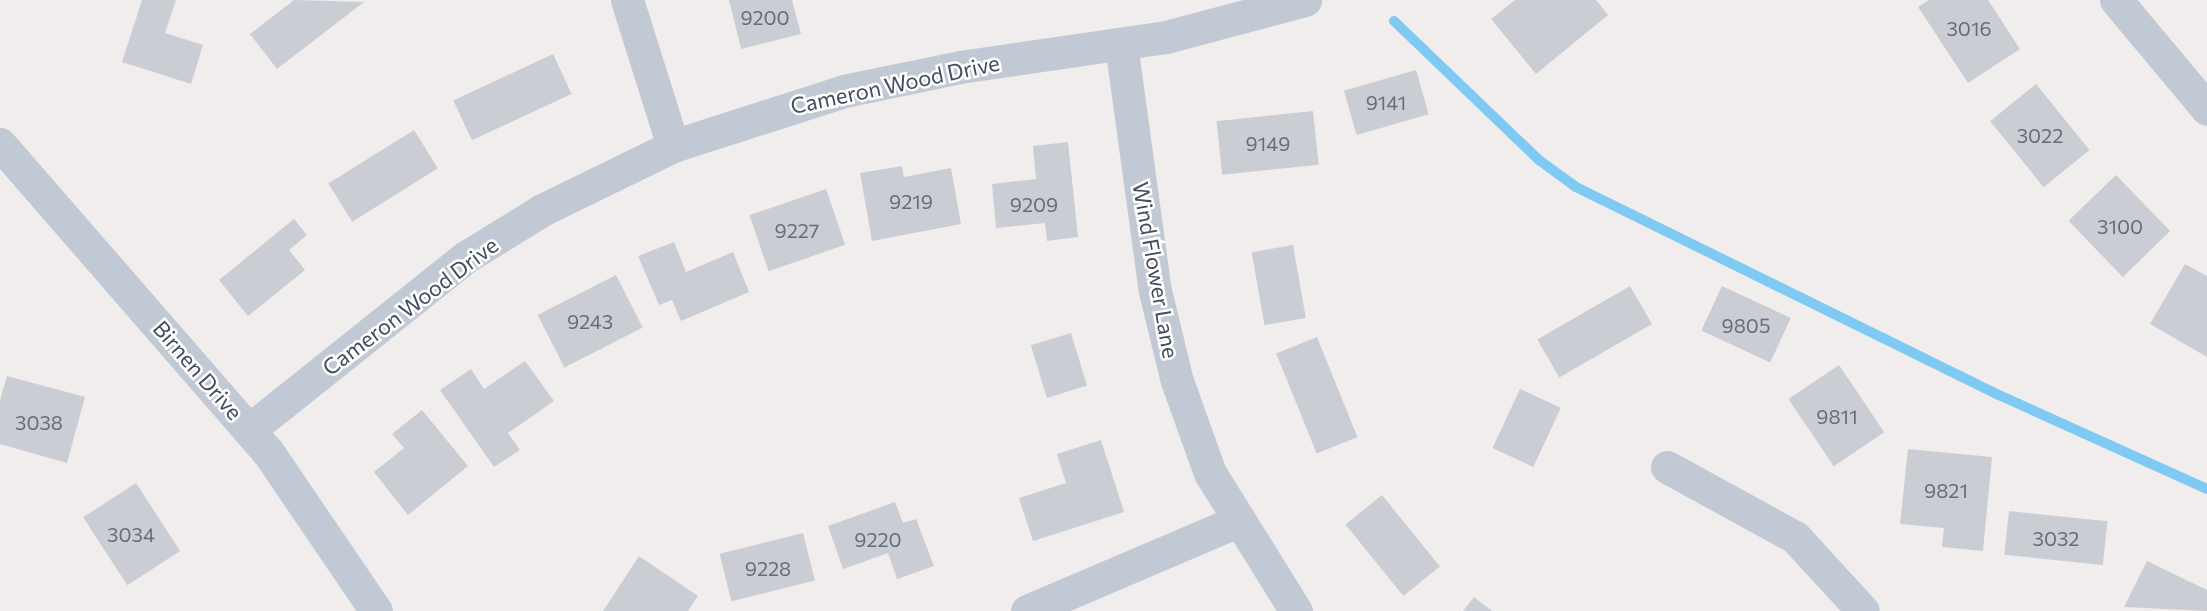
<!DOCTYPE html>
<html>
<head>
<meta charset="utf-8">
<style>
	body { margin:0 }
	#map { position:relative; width:2207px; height:611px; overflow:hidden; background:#f0edec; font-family:Commissioner,sans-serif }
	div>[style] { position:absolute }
	.stream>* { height:10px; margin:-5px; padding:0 5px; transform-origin:5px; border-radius:5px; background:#7fcaf2 }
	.building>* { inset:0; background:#cbcdd5; transform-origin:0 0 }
	.minor>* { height:33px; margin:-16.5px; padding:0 16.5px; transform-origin:16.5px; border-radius:16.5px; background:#c1c9d5 }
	span { translate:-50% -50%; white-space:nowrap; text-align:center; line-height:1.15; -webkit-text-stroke:5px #fff; paint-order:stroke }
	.number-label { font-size:20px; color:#656d7a }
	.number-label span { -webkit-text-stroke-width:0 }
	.street-label { font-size:22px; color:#434d5b }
</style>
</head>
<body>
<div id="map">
	<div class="stream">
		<i style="left:1394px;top:21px;width:201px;rotate:43.8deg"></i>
		<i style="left:1539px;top:160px;width:46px;rotate:36.1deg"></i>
		<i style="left:1576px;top:187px;width:471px;rotate:26.2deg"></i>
		<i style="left:1999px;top:395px;width:228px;rotate:24.3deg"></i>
	</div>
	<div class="building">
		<i style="clip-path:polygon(142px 0,176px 0,165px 33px,203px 45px,191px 84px,122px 62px)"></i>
		<i style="clip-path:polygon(294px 0,364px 2px,277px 69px,250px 34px)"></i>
		<i style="clip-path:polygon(729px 0,792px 0,801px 34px,741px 49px)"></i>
		<i style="clip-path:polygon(1515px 0,1596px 0,1608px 15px,1536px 74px,1491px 19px)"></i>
		<i style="clip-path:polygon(1929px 0,1988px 0,2020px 49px,1968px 83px,1918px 7px)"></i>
		<i style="left:553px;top:54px;width:44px;height:110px;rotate:65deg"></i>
		<i style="left:1416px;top:70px;width:46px;height:75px;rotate:74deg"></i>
		<i style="left:2036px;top:84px;width:85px;height:59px;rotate:51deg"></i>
		<i style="left:1313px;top:111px;width:54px;height:97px;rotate:84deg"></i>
		<i style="left:414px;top:130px;width:45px;height:101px;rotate:58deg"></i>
		<i style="clip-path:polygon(1068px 142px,1078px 237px,1047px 241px,1045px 223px,996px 228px,992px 184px,1036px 179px,1033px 146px)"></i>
		<i style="clip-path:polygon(902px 166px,904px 177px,951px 168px,961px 224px,872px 241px,860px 173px)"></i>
		<i style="left:2116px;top:175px;width:78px;height:66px;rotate:46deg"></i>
		<i style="left:826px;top:189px;width:59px;height:81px;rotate:71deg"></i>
		<i style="clip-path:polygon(294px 219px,307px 235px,289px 250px,305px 270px,248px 316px,219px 280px)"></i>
		<i style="clip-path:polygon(674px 242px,686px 272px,733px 252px,749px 292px,681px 321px,672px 300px,659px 305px,638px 256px)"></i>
		<i style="left:1293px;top:245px;width:74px;height:42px;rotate:80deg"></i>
		<i style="clip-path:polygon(2185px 264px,2207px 276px,2207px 357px,2150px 324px)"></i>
		<i style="left:616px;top:275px;width:59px;height:88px;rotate:63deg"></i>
		<i style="left:1630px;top:286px;width:44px;height:107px;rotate:60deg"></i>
		<i style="left:1722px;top:286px;width:76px;height:49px;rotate:25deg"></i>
		<i style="left:1071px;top:333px;width:55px;height:42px;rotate:73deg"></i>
		<i style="left:1317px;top:337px;width:108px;height:44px;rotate:68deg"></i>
		<i style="clip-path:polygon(525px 361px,554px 401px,508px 433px,520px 450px,494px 467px,440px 390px,471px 369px,484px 389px)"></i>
		<i style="left:1839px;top:365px;width:81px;height:61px;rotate:56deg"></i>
		<i style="clip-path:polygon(7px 376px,85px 397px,67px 463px,0 444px,0 400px)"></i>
		<i style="left:1520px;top:389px;width:45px;height:65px;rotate:25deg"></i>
		<i style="clip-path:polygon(422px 410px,468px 466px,408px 515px,374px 472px,404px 448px,392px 434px)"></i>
		<i style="clip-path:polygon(1101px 440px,1124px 512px,1033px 541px,1019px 498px,1066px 483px,1057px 454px)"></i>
		<i style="clip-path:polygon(1908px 449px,1992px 457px,1983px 551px,1942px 547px,1944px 528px,1900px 524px)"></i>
		<i style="left:136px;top:483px;width:81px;height:63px;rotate:57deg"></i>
		<i style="left:1382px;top:495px;width:92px;height:47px;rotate:51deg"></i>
		<i style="clip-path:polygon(895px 502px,903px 523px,916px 519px,934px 566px,897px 579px,888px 553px,843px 569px,828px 526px)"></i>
		<i style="left:2009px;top:511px;width:99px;height:44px;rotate:6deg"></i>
		<i style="left:803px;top:533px;width:49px;height:86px;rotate:76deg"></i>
		<i style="clip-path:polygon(639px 556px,698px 596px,688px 611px,603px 611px)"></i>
		<i style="clip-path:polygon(2147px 561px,2207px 590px,2207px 611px,2124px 607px)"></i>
		<i style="clip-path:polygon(1474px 597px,1492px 611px,1463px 611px)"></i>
	</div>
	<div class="minor">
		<i style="left:627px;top:0;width:153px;rotate:72.5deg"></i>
		<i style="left:2116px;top:0;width:142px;rotate:50.1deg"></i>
		<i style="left:1121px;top:44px;width:249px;rotate:82.2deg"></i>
		<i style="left:1155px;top:291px;width:93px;rotate:76.3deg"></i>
		<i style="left:1177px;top:381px;width:98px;rotate:70.3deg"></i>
		<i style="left:1210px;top:473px;width:163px;rotate:58.1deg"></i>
		<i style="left:0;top:144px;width:408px;rotate:49deg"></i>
		<i style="left:268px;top:452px;width:192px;rotate:55.8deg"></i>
		<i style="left:249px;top:430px;width:278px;rotate:-38.6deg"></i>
		<i style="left:466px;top:257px;width:89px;rotate:-31.7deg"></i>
		<i style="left:542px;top:210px;width:146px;rotate:-26deg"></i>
		<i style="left:673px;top:146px;width:180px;rotate:-17.8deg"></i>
		<i style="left:844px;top:91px;width:118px;rotate:-11.7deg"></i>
		<i style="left:960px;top:67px;width:208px;rotate:-8.3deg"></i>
		<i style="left:1166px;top:37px;width:144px;rotate:-14.9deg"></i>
		<i style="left:1667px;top:467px;width:146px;rotate:28.7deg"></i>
		<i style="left:1795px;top:537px;width:100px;rotate:47.4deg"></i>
		<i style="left:1027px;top:611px;width:227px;rotate:-23.1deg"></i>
	</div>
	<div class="number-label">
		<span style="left:765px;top:17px">9200</span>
		<span style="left:1969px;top:28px">3016</span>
		<span style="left:1386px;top:102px">9141</span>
		<span style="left:2040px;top:135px">3022</span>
		<span style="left:1268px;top:143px">9149</span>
		<span style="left:911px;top:201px">9219</span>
		<span style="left:1034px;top:204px">9209</span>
		<span style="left:2120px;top:226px">3100</span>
		<span style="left:797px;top:230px">9227</span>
		<span style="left:590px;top:321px">9243</span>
		<span style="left:1746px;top:325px">9805</span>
		<span style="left:1837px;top:416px">9811</span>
		<span style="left:39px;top:422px">3038</span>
		<span style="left:1946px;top:490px">9821</span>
		<span style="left:131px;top:534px">3034</span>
		<span style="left:2056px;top:538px">3032</span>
		<span style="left:878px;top:539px">9220</span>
		<span style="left:768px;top:568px">9228</span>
	</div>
	<div class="street-label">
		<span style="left:895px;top:84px;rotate:-12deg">Cameron Wood Drive</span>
		<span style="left:1156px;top:270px;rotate:80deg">Wind Flower Lane</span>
		<span style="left:410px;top:306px;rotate:-37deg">Cameron Wood Drive</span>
		<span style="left:198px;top:370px;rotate:49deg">Birnen Drive</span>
	</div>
</div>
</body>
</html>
